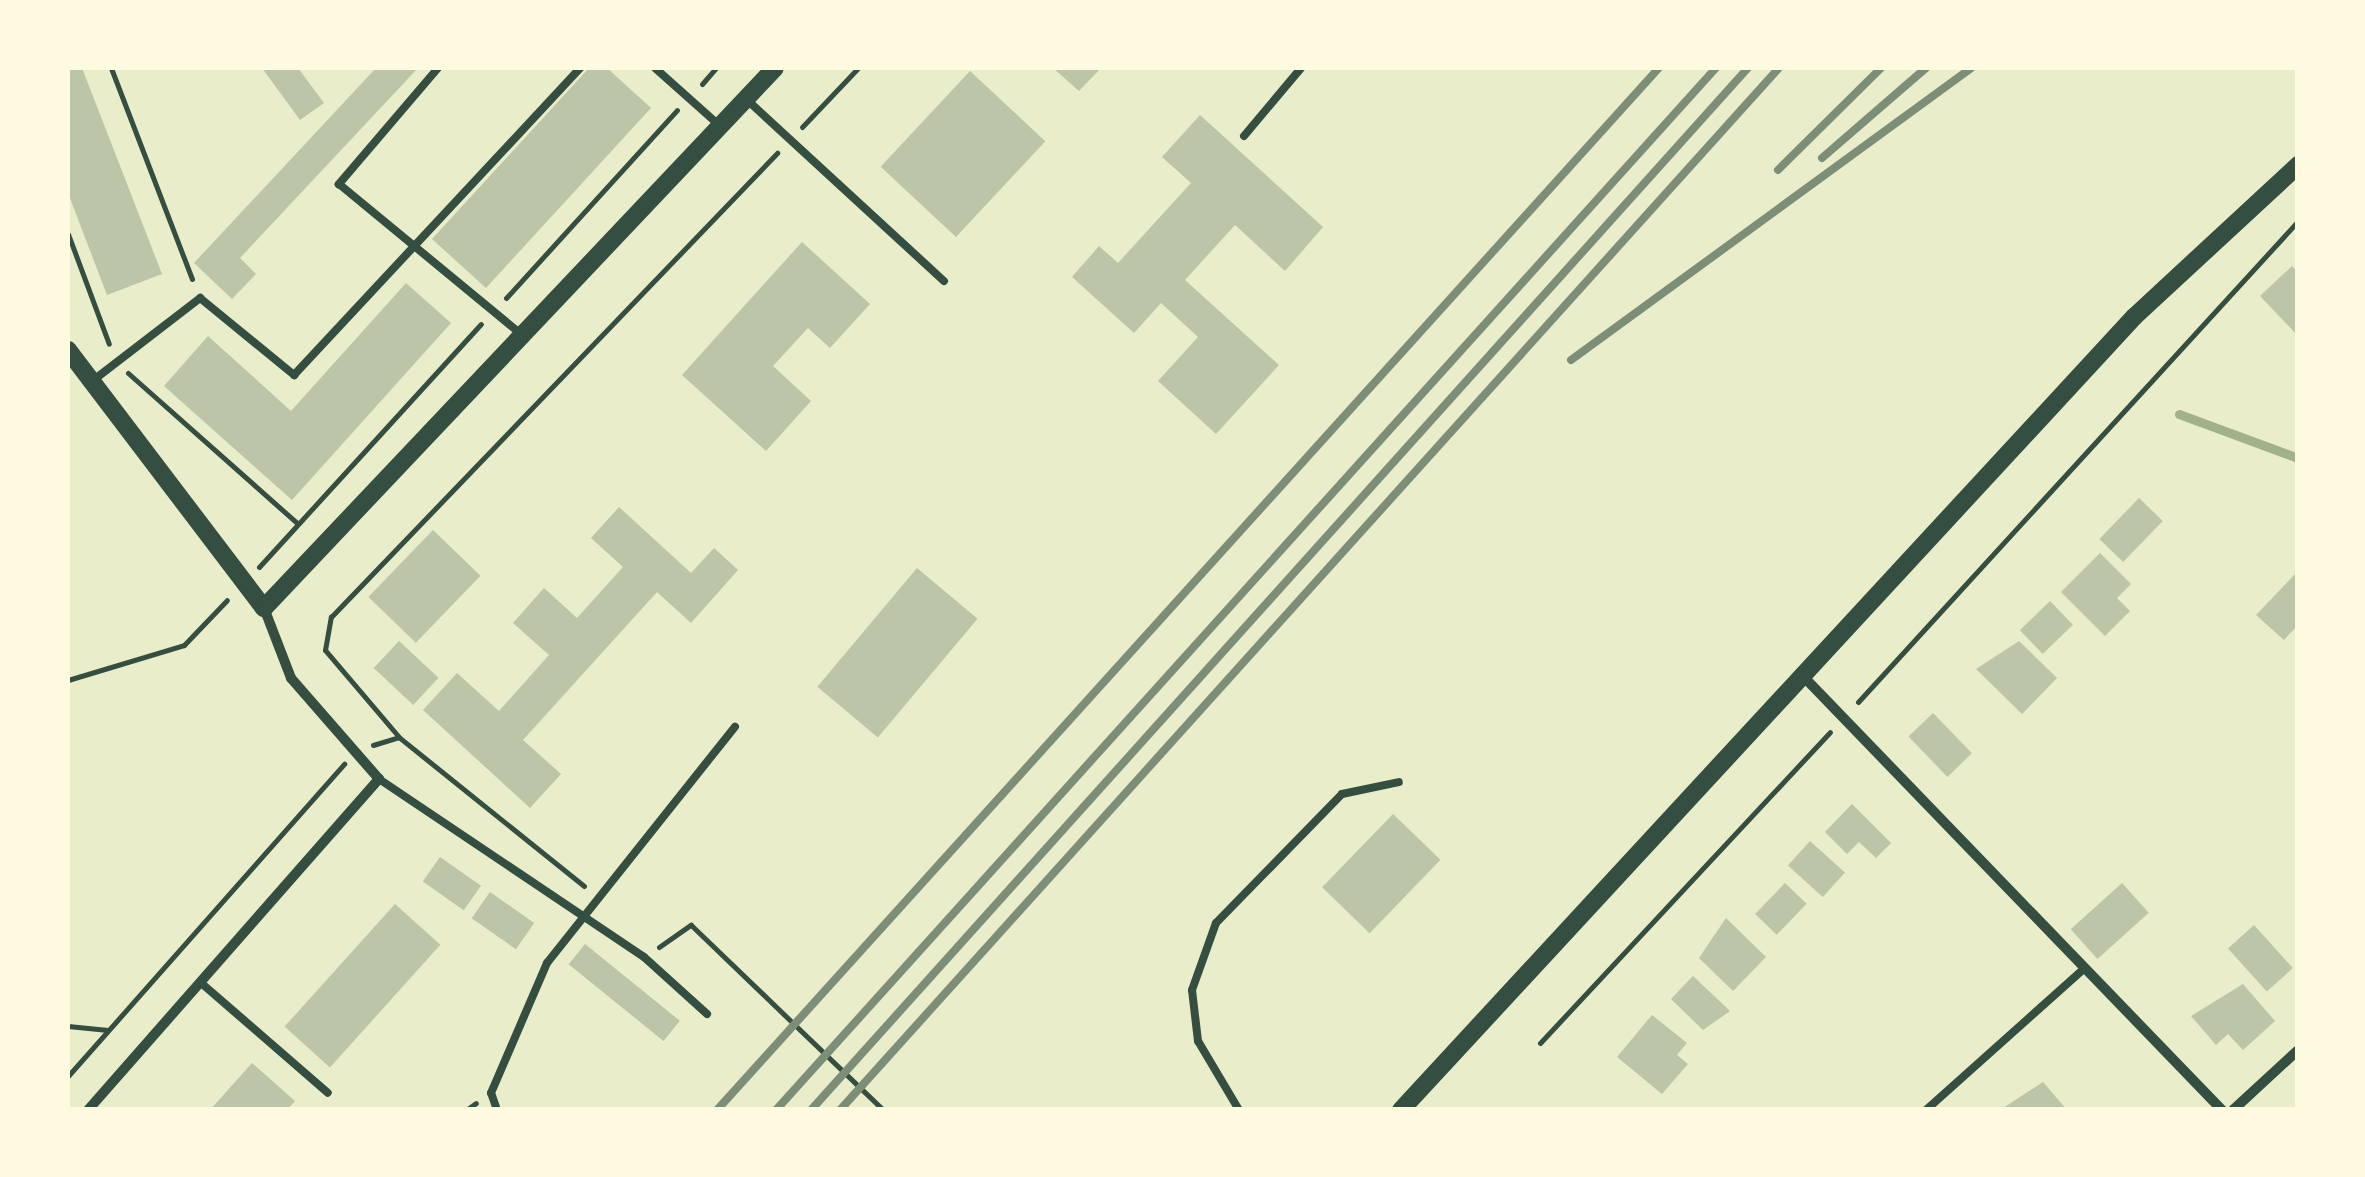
<!DOCTYPE html>
<html>
<head>
<meta charset="utf-8">
<style>
	body { margin:0 }
	#map { position:relative; width:2365px; height:1177px; overflow:hidden; background:#e9edc9; font-family:Barlow,sans-serif }
	div>[style] { position:absolute }
	.stream>* { height:9px; margin:-4.5px; padding:0 4.5px; transform-origin:4.5px; border-radius:4.5px; background:#a3b18a }
	.building>* { inset:0; background:#bcc5a7; transform-origin:0 0 }
	.path>* { height:5px; margin:-2.5px; padding:0 2.5px; transform-origin:2.5px; border-radius:2.5px; background:#344e41 }
	.service>* { height:8px; margin:-4px; padding:0 4px; transform-origin:4px; border-radius:4px; background:#344e41 }
	.minor>* { height:10px; margin:-5px; padding:0 5px; transform-origin:5px; border-radius:5px; background:#344e41 }
	.tertiary>* { height:18px; margin:-9px; padding:0 9px; transform-origin:9px; border-radius:9px; background:#344e41 }
	.rail>* { height:8px; margin:-4px; padding:0 4px; transform-origin:4px; border-radius:4px; background:#7c8e77 }
	span { translate:-50% -50%; white-space:nowrap; text-align:center; line-height:1.15; -webkit-text-stroke:8px #fefae0; paint-order:stroke }
	.frame { position:absolute; inset:0; border:70px solid #fefae0; pointer-events:none }
</style>
</head>
<body>
<div id="map">
	<div class="stream">
		<i style="left:2179px;top:414px;width:127px;rotate:20.3deg"></i>
	</div>
	<div class="building">
		<i style="clip-path:polygon(68px 68px,82px 68px,162px 274px,107px 295px,68px 193px)"></i>
		<i style="clip-path:polygon(262px 68px,298px 68px,324px 103px,300px 120px)"></i>
		<i style="clip-path:polygon(376px 68px,418px 68px,240px 258px,256px 274px,232px 299px,194px 263px)"></i>
		<i style="clip-path:polygon(589px 68px,607px 68px,651px 108px,486px 288px,432px 239px)"></i>
		<i style="clip-path:polygon(1053px 68px,1101px 68px,1079px 91px)"></i>
		<i style="left:970px;top:71px;width:103px;height:131px;rotate:43deg"></i>
		<i style="clip-path:polygon(1200px 115px,1323px 227px,1285px 271px,1235px 225px,1185px 280px,1279px 365px,1216px 434px,1158px 381px,1198px 337px,1161px 303px,1134px 333px,1072px 277px,1099px 246px,1118px 263px,1191px 183px,1162px 157px)"></i>
		<i style="clip-path:polygon(802px 242px,870px 304px,830px 348px,808px 328px,773px 366px,811px 401px,766px 451px,682px 375px)"></i>
		<i style="clip-path:polygon(2292px 266px,2298px 272px,2298px 336px,2260px 296px)"></i>
		<i style="clip-path:polygon(406px 283px,451px 323px,292px 500px,164px 386px,208px 336px,291px 411px)"></i>
		<i style="left:2139px;top:498px;width:33px;height:57px;rotate:44deg"></i>
		<i style="clip-path:polygon(619px 507px,691px 573px,714px 548px,738px 570px,691px 623px,657px 592px,523px 740px,561px 774px,530px 808px,423px 710px,457px 673px,499px 711px,549px 655px,513px 623px,544px 588px,577px 618px,623px 567px,591px 538px)"></i>
		<i style="left:433px;top:530px;width:66px;height:93px;rotate:44deg"></i>
		<i style="clip-path:polygon(2100px 553px,2131px 584px,2117px 598px,2130px 611px,2105px 636px,2061px 592px)"></i>
		<i style="left:917px;top:568px;width:79px;height:155px;rotate:40deg"></i>
		<i style="clip-path:polygon(2298px 571px,2298px 625px,2284px 640px,2256px 615px)"></i>
		<i style="left:2050px;top:601px;width:33px;height:42px;rotate:46deg"></i>
		<i style="left:399px;top:641px;width:54px;height:37px;rotate:43deg"></i>
		<i style="clip-path:polygon(2019px 641px,2057px 678px,2022px 714px,1976px 669px)"></i>
		<i style="left:1933px;top:713px;width:56px;height:34px;rotate:46deg"></i>
		<i style="clip-path:polygon(1852px 804px,1891px 843px,1876px 858px,1859px 842px,1847px 854px,1825px 832px)"></i>
		<i style="left:1393px;top:814px;width:66px;height:102px;rotate:44deg"></i>
		<i style="left:1810px;top:841px;width:47px;height:33px;rotate:42deg"></i>
		<i style="left:440px;top:857px;width:50px;height:30px;rotate:35deg"></i>
		<i style="left:1785px;top:883px;width:30px;height:43px;rotate:44deg"></i>
		<i style="left:2122px;top:883px;width:40px;height:69px;rotate:48deg"></i>
		<i style="left:490px;top:892px;width:54px;height:32px;rotate:35deg"></i>
		<i style="left:395px;top:904px;width:61px;height:165px;rotate:42deg"></i>
		<i style="clip-path:polygon(1726px 918px,1766px 957px,1733px 991px,1699px 958px)"></i>
		<i style="left:2254px;top:925px;width:58px;height:35px;rotate:48deg"></i>
		<i style="left:585px;top:944px;width:122px;height:26px;rotate:39deg"></i>
		<i style="clip-path:polygon(1693px 976px,1730px 1011px,1703px 1030px,1671px 999px)"></i>
		<i style="clip-path:polygon(2243px 984px,2275px 1021px,2243px 1050px,2228px 1034px,2216px 1045px,2191px 1016px)"></i>
		<i style="clip-path:polygon(1652px 1015px,1687px 1043px,1677px 1055px,1688px 1064px,1662px 1094px,1617px 1057px)"></i>
		<i style="clip-path:polygon(252px 1063px,295px 1101px,287px 1110px,210px 1110px)"></i>
		<i style="clip-path:polygon(2043px 1082px,2067px 1110px,2000px 1110px)"></i>
	</div>
	<div class="path">
		<i style="left:111px;top:68px;width:226px;rotate:69deg"></i>
		<i style="left:702px;top:84px;width:21px;rotate:-49deg"></i>
		<i style="left:802px;top:127px;width:81px;rotate:-46.5deg"></i>
		<i style="left:68px;top:234px;width:117px;rotate:69.6deg"></i>
		<i style="left:506px;top:298px;width:254px;rotate:-47.7deg"></i>
		<i style="left:128px;top:373px;width:227px;rotate:41.6deg"></i>
		<i style="left:259px;top:567px;width:329px;rotate:-47.6deg"></i>
		<i style="left:68px;top:680px;width:121px;rotate:-16.8deg"></i>
		<i style="left:184px;top:645px;width:62px;rotate:-46.3deg"></i>
		<i style="left:1858px;top:702px;width:652px;rotate:-47.55deg"></i>
		<i style="left:373px;top:745px;width:27px;rotate:-17deg"></i>
		<i style="left:584px;top:886px;width:238px;rotate:-141.2deg"></i>
		<i style="left:399px;top:737px;width:114px;rotate:-130.4deg"></i>
		<i style="left:325px;top:650px;width:34px;rotate:-80deg"></i>
		<i style="left:331px;top:617px;width:644px;rotate:-46.13deg"></i>
		<i style="left:659px;top:947px;width:39px;rotate:-35deg"></i>
		<i style="left:691px;top:925px;width:267px;rotate:43.9deg"></i>
		<i style="left:68px;top:1026px;width:40px;rotate:5.7deg"></i>
		<i style="left:1540px;top:1043px;width:425px;rotate:-47deg"></i>
		<i style="left:68px;top:1076px;width:417px;rotate:-48.5deg"></i>
		<i style="left:466px;top:1110px;width:12px;rotate:-35deg"></i>
	</div>
	<div class="service">
		<i style="left:438px;top:68px;width:153px;rotate:130.5deg"></i>
		<i style="left:339px;top:184px;width:237px;rotate:39.5deg"></i>
		<i style="left:655px;top:68px;width:87px;rotate:41.7deg"></i>
		<i style="left:746px;top:99px;width:269px;rotate:42.6deg"></i>
		<i style="left:1244px;top:136px;width:89px;rotate:-50deg"></i>
		<i style="left:91px;top:382px;width:138px;rotate:-37.6deg"></i>
		<i style="left:200px;top:298px;width:122px;rotate:39.3deg"></i>
		<i style="left:294px;top:375px;width:420px;rotate:-47deg"></i>
		<i style="left:379px;top:779px;width:319px;rotate:33.9deg"></i>
		<i style="left:644px;top:957px;width:85px;rotate:42.1deg"></i>
		<i style="left:200px;top:982px;width:169px;rotate:40.9deg"></i>
		<i style="left:497px;top:1110px;width:18px;rotate:-109deg"></i>
		<i style="left:491px;top:1093px;width:142px;rotate:-66.7deg"></i>
		<i style="left:547px;top:963px;width:302px;rotate:-51.5deg"></i>
		<i style="left:1239px;top:1110px;width:80px;rotate:-120.7deg"></i>
		<i style="left:1198px;top:1041px;width:51px;rotate:-96.7deg"></i>
		<i style="left:1192px;top:990px;width:71px;rotate:-70.3deg"></i>
		<i style="left:1216px;top:923px;width:180px;rotate:-45.7deg"></i>
		<i style="left:1342px;top:794px;width:58px;rotate:-11.9deg"></i>
		<i style="left:1926px;top:1110px;width:213px;rotate:-41.8deg"></i>
	</div>
	<div class="minor">
		<i style="left:1802px;top:675px;width:605px;rotate:46.01deg"></i>
		<i style="left:88px;top:1110px;width:441px;rotate:-48.7deg"></i>
		<i style="left:379px;top:779px;width:134px;rotate:-131.1deg"></i>
		<i style="left:291px;top:678px;width:75px;rotate:-111.1deg"></i>
		<i style="left:2233px;top:1110px;width:88px;rotate:-42.7deg"></i>
	</div>
	<div class="tertiary">
		<i style="left:68px;top:350px;width:324px;rotate:52.8deg"></i>
		<i style="left:264px;top:608px;width:743px;rotate:-46.58deg"></i>
		<i style="left:1401px;top:1110px;width:1080px;rotate:-47.25deg"></i>
		<i style="left:2134px;top:317px;width:224px;rotate:-42.8deg"></i>
	</div>
	<div class="rail">
		<i style="left:1822px;top:158px;width:138px;rotate:-40.9deg"></i>
		<i style="left:1778px;top:170px;width:145px;rotate:-44.7deg"></i>
		<i style="left:1571px;top:360px;width:495px;rotate:-36.1deg"></i>
		<i style="left:717px;top:1110px;width:1405px;rotate:-47.89deg"></i>
		<i style="left:776px;top:1110px;width:1403px;rotate:-47.95deg"></i>
		<i style="left:811px;top:1110px;width:1401px;rotate:-48.04deg"></i>
		<i style="left:840px;top:1110px;width:1403px;rotate:-47.98deg"></i>
	</div>
	<div class="frame"></div>
</div>
</body>
</html>
